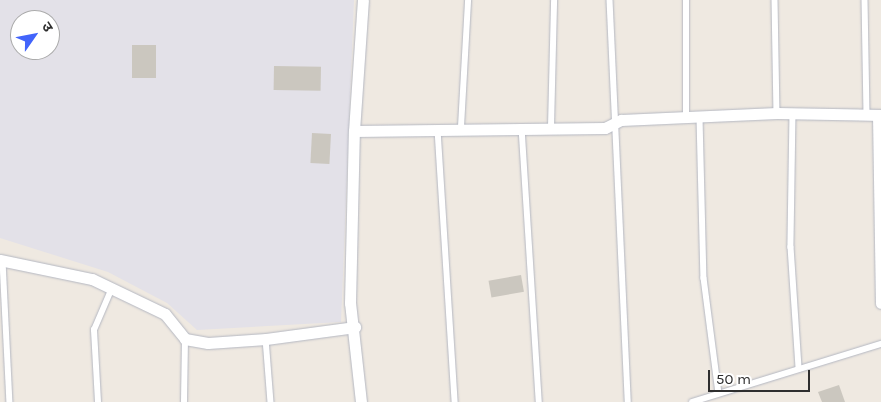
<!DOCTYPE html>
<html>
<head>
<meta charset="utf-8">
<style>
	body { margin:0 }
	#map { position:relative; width:881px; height:402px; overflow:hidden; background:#efe9e1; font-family:Karla,"Noto Sans Devanagari",sans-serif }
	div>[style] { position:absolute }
	.industrial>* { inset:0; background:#e3e1e8 }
	.building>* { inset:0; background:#cbc7bf; transform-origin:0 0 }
	.roads { filter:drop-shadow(0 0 1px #b4b7c1) drop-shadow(0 0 1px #b4b7c1) }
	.service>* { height:5.5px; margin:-2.75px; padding:0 2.75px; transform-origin:2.75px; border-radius:2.75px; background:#fff }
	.minor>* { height:11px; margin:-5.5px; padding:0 5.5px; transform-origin:5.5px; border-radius:5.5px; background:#fff }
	span { translate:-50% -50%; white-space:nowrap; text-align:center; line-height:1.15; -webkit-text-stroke:4px #fff; paint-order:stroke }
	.north { position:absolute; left:10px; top:10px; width:50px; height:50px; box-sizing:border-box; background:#fff; border:1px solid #ababab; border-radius:50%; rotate:57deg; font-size:14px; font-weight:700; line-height:20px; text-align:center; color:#2e2e2e }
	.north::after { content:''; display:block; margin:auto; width:18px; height:22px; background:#4264fb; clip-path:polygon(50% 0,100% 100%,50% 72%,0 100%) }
	.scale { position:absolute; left:708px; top:370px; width:102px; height:22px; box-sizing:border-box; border:2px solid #2e2e2e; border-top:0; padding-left:6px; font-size:15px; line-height:18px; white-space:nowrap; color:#2e2e2e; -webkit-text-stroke:4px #fff; paint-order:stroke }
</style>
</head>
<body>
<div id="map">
	<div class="industrial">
		<i style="clip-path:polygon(evenodd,0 0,354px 0,341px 322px,197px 330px,167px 303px,108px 272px,0 238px,0 0,20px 20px,50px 20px,50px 50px,20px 50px,20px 20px)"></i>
	</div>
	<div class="building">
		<i style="left:132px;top:45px;width:24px;height:33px"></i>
		<i style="left:274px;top:66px;width:47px;height:24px;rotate:1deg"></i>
		<i style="left:312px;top:133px;width:19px;height:30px;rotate:3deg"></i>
		<i style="left:521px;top:275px;width:17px;height:33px;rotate:80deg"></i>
		<i style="clip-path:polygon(839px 385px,845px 402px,822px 402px,818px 392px)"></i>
	</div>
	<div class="roads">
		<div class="service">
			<i style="left:610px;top:0;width:402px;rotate:87.4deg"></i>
			<i style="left:775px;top:0;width:113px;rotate:89deg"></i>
			<i style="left:865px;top:0;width:115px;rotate:89deg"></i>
			<i style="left:793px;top:113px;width:134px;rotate:90.9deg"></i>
			<i style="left:791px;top:247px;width:122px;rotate:86.2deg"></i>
			<i style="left:700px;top:118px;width:160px;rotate:88.6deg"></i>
			<i style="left:704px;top:278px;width:116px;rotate:82.6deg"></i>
			<i style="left:686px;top:119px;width:119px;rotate:-90deg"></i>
			<i style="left:461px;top:127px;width:127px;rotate:-86.8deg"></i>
			<i style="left:551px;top:127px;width:127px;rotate:-88.6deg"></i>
			<i style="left:522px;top:128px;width:275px;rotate:86.4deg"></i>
			<i style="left:438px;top:130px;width:273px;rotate:86.4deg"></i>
			<i style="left:3px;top:261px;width:141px;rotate:87.2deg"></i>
			<i style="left:266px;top:339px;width:63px;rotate:85.5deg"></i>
			<i style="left:98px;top:402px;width:72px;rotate:-93.2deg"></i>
			<i style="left:94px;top:330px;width:46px;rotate:-66.8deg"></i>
			<i style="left:184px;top:402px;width:63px;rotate:-89.1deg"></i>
			<i style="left:692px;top:402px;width:198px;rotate:-17.1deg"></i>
		</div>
		<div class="minor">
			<i style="left:878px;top:115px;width:188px;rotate:89.1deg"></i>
			<i style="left:354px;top:131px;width:251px;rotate:-0.7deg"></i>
			<i style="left:605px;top:128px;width:18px;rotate:-27deg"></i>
			<i style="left:621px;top:120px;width:156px;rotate:-2.6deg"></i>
			<i style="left:777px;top:113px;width:104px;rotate:1.1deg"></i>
			<i style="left:0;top:260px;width:94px;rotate:11.7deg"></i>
			<i style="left:92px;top:279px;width:81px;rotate:25.6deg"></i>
			<i style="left:165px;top:314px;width:32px;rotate:51deg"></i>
			<i style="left:185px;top:339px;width:23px;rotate:10deg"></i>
			<i style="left:208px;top:343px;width:58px;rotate:-3.9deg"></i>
			<i style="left:266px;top:339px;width:90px;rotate:-7.7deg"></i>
			<i style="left:361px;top:402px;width:100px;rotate:-96.3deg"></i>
			<i style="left:350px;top:303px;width:172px;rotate:-88.7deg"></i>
			<i style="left:354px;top:131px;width:131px;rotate:-86.1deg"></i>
		</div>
	</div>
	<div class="north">उ</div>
	<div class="scale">50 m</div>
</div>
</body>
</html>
